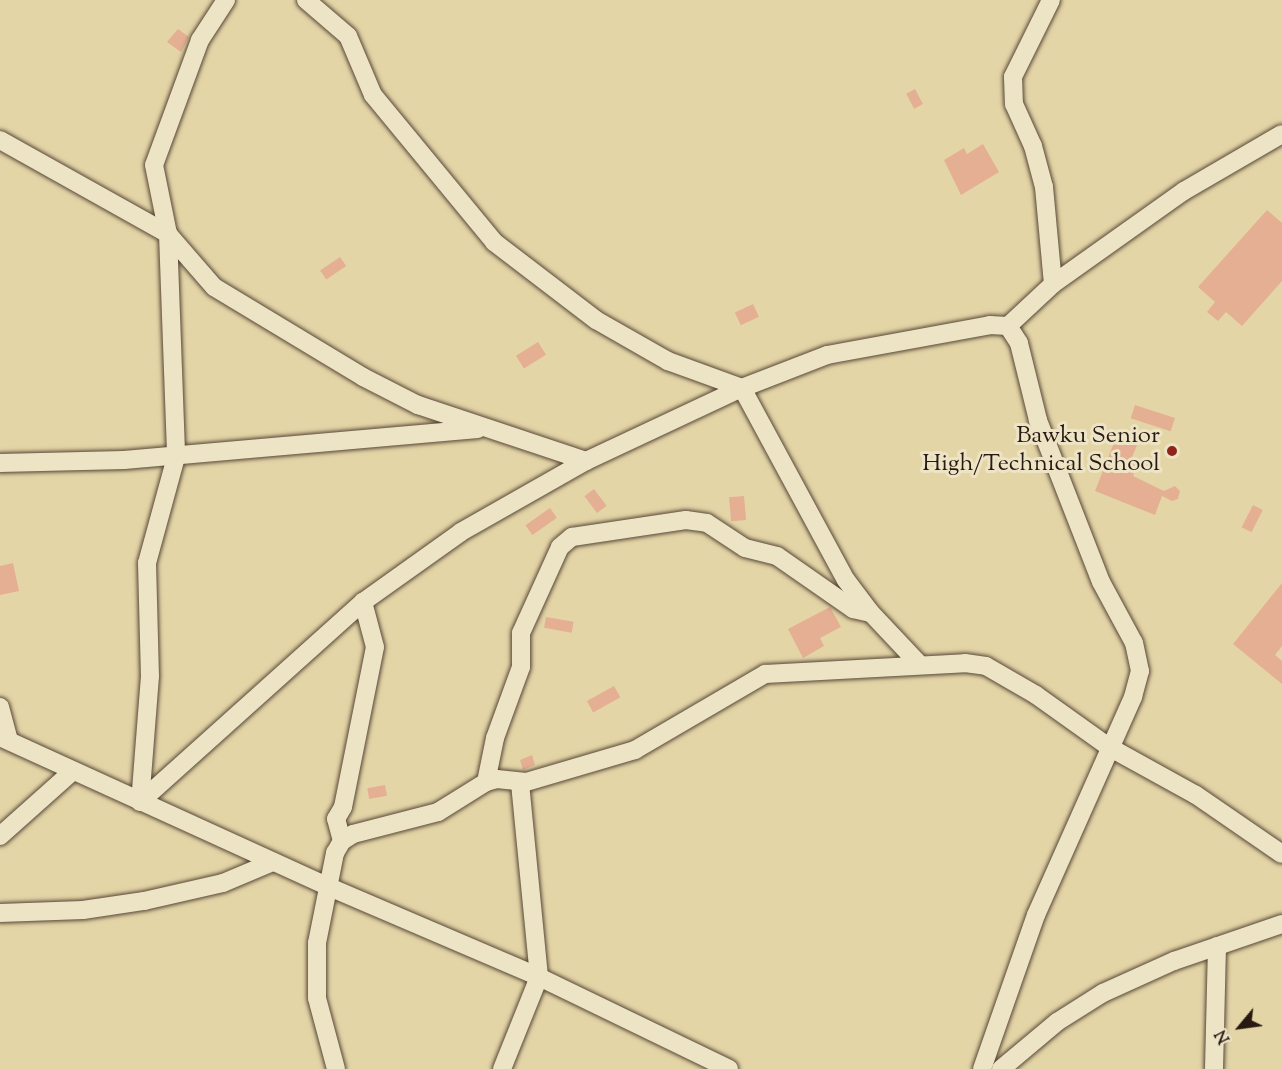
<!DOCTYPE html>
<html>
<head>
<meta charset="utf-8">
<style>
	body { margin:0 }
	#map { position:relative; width:1282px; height:1069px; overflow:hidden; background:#e4d5a7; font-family:"Sorts Mill Goudy",serif }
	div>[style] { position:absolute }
	.building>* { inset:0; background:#e4af92; transform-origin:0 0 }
	.roads { filter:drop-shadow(0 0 2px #574837) drop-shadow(0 0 2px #574837) }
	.minor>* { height:18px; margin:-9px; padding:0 9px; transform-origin:9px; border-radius:9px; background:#ede4c6 }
	.dots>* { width:16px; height:16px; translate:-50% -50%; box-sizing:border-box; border:3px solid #ede4c6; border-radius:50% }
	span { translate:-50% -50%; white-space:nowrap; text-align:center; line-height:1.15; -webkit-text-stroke:6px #ede4c6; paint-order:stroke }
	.poi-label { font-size:24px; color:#281912 }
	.right { translate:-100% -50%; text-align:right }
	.north { position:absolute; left:1210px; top:997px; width:60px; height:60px; -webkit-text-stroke:4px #ede4c6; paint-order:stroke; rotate:241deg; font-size:16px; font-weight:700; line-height:24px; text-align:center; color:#281912 }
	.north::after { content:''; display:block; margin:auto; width:21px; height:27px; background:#281912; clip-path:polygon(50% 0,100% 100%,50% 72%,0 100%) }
</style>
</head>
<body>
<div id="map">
	<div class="building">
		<i style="clip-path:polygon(178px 29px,189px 37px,181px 52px,167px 42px)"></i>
		<i style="left:915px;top:89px;width:17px;height:10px;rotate:62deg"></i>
		<i style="clip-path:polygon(983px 144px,999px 172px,961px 195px,944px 160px,964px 148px,967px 154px)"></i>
		<i style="clip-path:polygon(1267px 210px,1282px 223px,1282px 281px,1242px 326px,1226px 312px,1218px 321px,1207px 312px,1215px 302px,1198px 287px)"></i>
		<i style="left:340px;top:257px;width:11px;height:24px;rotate:56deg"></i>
		<i style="left:753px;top:304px;width:14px;height:20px;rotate:65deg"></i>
		<i style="left:538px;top:342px;width:15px;height:26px;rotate:58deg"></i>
		<i style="left:1135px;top:405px;width:42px;height:14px;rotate:18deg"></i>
		<i style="clip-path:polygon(1117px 435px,1138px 443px,1132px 457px,1139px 460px,1133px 476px,1164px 491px,1175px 486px,1180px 491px,1178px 499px,1172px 501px,1162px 496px,1155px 515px,1095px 491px)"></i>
		<i style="left:594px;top:489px;width:21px;height:12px;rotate:53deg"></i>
		<i style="left:744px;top:496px;width:24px;height:15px;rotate:85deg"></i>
		<i style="left:1253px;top:505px;width:11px;height:25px;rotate:27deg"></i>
		<i style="left:550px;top:508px;width:12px;height:30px;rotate:55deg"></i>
		<i style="clip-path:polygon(13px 563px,19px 591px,0 595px,0 566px)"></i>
		<i style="clip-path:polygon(1282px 583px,1282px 646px,1275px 655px,1282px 661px,1282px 684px,1233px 644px)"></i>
		<i style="clip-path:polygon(830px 607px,841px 627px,820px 638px,824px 646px,803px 658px,788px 629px)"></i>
		<i style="left:546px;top:617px;width:28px;height:11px;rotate:10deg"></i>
		<i style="left:614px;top:686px;width:13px;height:31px;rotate:61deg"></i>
		<i style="clip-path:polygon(532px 755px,535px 765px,523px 770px,520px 760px)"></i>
		<i style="left:385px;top:785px;width:11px;height:18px;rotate:80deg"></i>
	</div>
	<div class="roads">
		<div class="minor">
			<i style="left:226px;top:0;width:48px;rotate:123deg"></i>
			<i style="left:200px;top:40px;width:133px;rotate:110.2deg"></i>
			<i style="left:154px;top:165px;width:70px;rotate:78.5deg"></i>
			<i style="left:168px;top:234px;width:70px;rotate:49deg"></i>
			<i style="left:214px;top:287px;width:174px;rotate:31.1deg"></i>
			<i style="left:363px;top:377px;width:62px;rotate:27deg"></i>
			<i style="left:418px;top:405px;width:177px;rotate:18.4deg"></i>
			<i style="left:306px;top:0;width:55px;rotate:40.6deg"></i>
			<i style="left:348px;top:36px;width:64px;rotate:67deg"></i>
			<i style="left:373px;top:95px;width:190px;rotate:50.5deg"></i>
			<i style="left:494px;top:242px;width:128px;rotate:37.4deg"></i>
			<i style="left:596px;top:320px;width:83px;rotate:29.7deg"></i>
			<i style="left:668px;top:361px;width:79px;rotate:20deg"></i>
			<i style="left:742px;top:388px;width:218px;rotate:61.6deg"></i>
			<i style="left:846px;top:580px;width:41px;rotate:52.9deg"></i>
			<i style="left:871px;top:613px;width:71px;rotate:46.7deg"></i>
			<i style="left:1051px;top:0;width:86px;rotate:116.3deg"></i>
			<i style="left:1013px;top:77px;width:27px;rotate:88deg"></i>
			<i style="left:1014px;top:104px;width:46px;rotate:65.7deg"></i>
			<i style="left:1033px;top:146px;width:42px;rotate:75deg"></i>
			<i style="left:1044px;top:187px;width:97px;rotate:84.7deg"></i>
			<i style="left:0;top:140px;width:193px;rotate:29.2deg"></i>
			<i style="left:168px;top:234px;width:223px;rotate:87.9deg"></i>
			<i style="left:176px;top:457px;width:110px;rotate:105.3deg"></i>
			<i style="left:147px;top:563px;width:113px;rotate:88.5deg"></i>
			<i style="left:150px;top:676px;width:126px;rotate:94.5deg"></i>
			<i style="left:0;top:463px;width:124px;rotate:-1.4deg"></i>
			<i style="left:124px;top:460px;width:355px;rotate:-5deg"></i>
			<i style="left:0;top:707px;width:35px;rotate:75deg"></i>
			<i style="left:0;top:737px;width:359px;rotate:24.5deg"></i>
			<i style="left:327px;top:886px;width:231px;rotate:23.2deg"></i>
			<i style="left:539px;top:977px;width:211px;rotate:25.8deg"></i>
			<i style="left:486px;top:782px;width:45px;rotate:-78.4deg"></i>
			<i style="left:495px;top:738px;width:76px;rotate:-69.9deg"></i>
			<i style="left:521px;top:667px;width:34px;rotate:-90deg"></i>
			<i style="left:521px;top:633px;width:94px;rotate:-65.6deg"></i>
			<i style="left:560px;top:547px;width:16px;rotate:-40deg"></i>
			<i style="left:572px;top:537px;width:115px;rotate:-8.5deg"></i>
			<i style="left:686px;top:520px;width:21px;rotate:8deg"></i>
			<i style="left:707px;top:523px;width:45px;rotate:33.3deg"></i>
			<i style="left:745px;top:548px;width:33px;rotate:14deg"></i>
			<i style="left:777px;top:556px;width:93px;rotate:34.9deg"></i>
			<i style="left:853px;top:609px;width:18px;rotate:13deg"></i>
			<i style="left:140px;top:802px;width:300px;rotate:-41.9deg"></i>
			<i style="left:363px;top:602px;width:120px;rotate:-35.5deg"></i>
			<i style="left:461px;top:532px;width:144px;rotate:-29.6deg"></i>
			<i style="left:586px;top:461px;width:172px;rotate:-25.1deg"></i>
			<i style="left:742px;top:388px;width:91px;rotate:-21.2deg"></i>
			<i style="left:827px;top:355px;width:166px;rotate:-10.4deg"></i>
			<i style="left:990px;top:325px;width:18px;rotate:3deg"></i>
			<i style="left:1008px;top:326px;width:62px;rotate:-43deg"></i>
			<i style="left:1053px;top:284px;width:161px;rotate:-35.4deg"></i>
			<i style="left:1184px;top:191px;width:113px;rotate:-30.2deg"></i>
			<i style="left:0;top:836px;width:98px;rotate:-41.7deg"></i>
			<i style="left:342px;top:841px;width:23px;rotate:-105deg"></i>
			<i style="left:336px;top:819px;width:14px;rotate:-60deg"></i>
			<i style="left:343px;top:807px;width:163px;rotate:-78.7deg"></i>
			<i style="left:375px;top:647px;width:47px;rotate:-104.9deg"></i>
			<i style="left:0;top:913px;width:83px;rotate:-2.1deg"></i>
			<i style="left:83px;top:910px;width:62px;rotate:-8.4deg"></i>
			<i style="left:144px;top:901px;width:81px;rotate:-12.8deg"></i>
			<i style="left:223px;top:883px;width:54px;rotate:-22.8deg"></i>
			<i style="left:336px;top:1069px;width:73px;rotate:-105deg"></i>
			<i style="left:317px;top:998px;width:55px;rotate:-90deg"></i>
			<i style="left:317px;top:943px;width:92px;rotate:-78.7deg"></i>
			<i style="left:335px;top:853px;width:14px;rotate:-60deg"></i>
			<i style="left:342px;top:841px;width:13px;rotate:-32deg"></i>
			<i style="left:353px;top:834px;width:88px;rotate:-14.5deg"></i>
			<i style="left:438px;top:812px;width:57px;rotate:-32deg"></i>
			<i style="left:486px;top:782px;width:11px;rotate:-15deg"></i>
			<i style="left:497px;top:779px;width:29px;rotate:6deg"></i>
			<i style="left:526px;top:782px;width:114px;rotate:-16.4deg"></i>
			<i style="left:635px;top:750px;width:151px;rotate:-30.3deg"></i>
			<i style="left:765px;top:674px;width:200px;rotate:-3.1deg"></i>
			<i style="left:965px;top:663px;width:21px;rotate:8deg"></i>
			<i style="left:986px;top:666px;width:58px;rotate:30.1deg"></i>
			<i style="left:1036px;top:695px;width:90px;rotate:35.5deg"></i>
			<i style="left:1109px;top:747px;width:99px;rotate:28.9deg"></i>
			<i style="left:1196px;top:795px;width:104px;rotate:34.5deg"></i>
			<i style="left:502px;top:1069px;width:99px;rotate:-68.1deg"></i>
			<i style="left:539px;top:977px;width:194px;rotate:-95.6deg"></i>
			<i style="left:982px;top:1069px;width:163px;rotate:-70.7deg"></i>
			<i style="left:1036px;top:915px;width:239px;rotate:-66deg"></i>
			<i style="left:1133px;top:697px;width:27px;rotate:-75deg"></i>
			<i style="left:1140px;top:671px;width:29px;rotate:-102deg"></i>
			<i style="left:1134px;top:643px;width:69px;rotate:-118.4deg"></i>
			<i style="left:1101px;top:582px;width:174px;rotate:-111.3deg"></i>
			<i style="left:1038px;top:420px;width:79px;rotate:-103.9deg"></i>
			<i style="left:1019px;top:343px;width:20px;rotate:-123deg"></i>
			<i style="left:1001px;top:1069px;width:73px;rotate:-40deg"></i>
			<i style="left:1057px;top:1022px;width:54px;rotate:-32.2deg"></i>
			<i style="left:1103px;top:993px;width:78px;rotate:-24.3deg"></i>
			<i style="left:1174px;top:961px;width:114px;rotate:-18.9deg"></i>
			<i style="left:1214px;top:1069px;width:123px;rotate:-88.6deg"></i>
		</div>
	</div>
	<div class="dots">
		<i style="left:1172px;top:451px;background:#8f2418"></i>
	</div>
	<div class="poi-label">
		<span class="right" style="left:1160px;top:451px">Bawku Senior<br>High/Technical School</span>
	</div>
	<div class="north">N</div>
</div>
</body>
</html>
